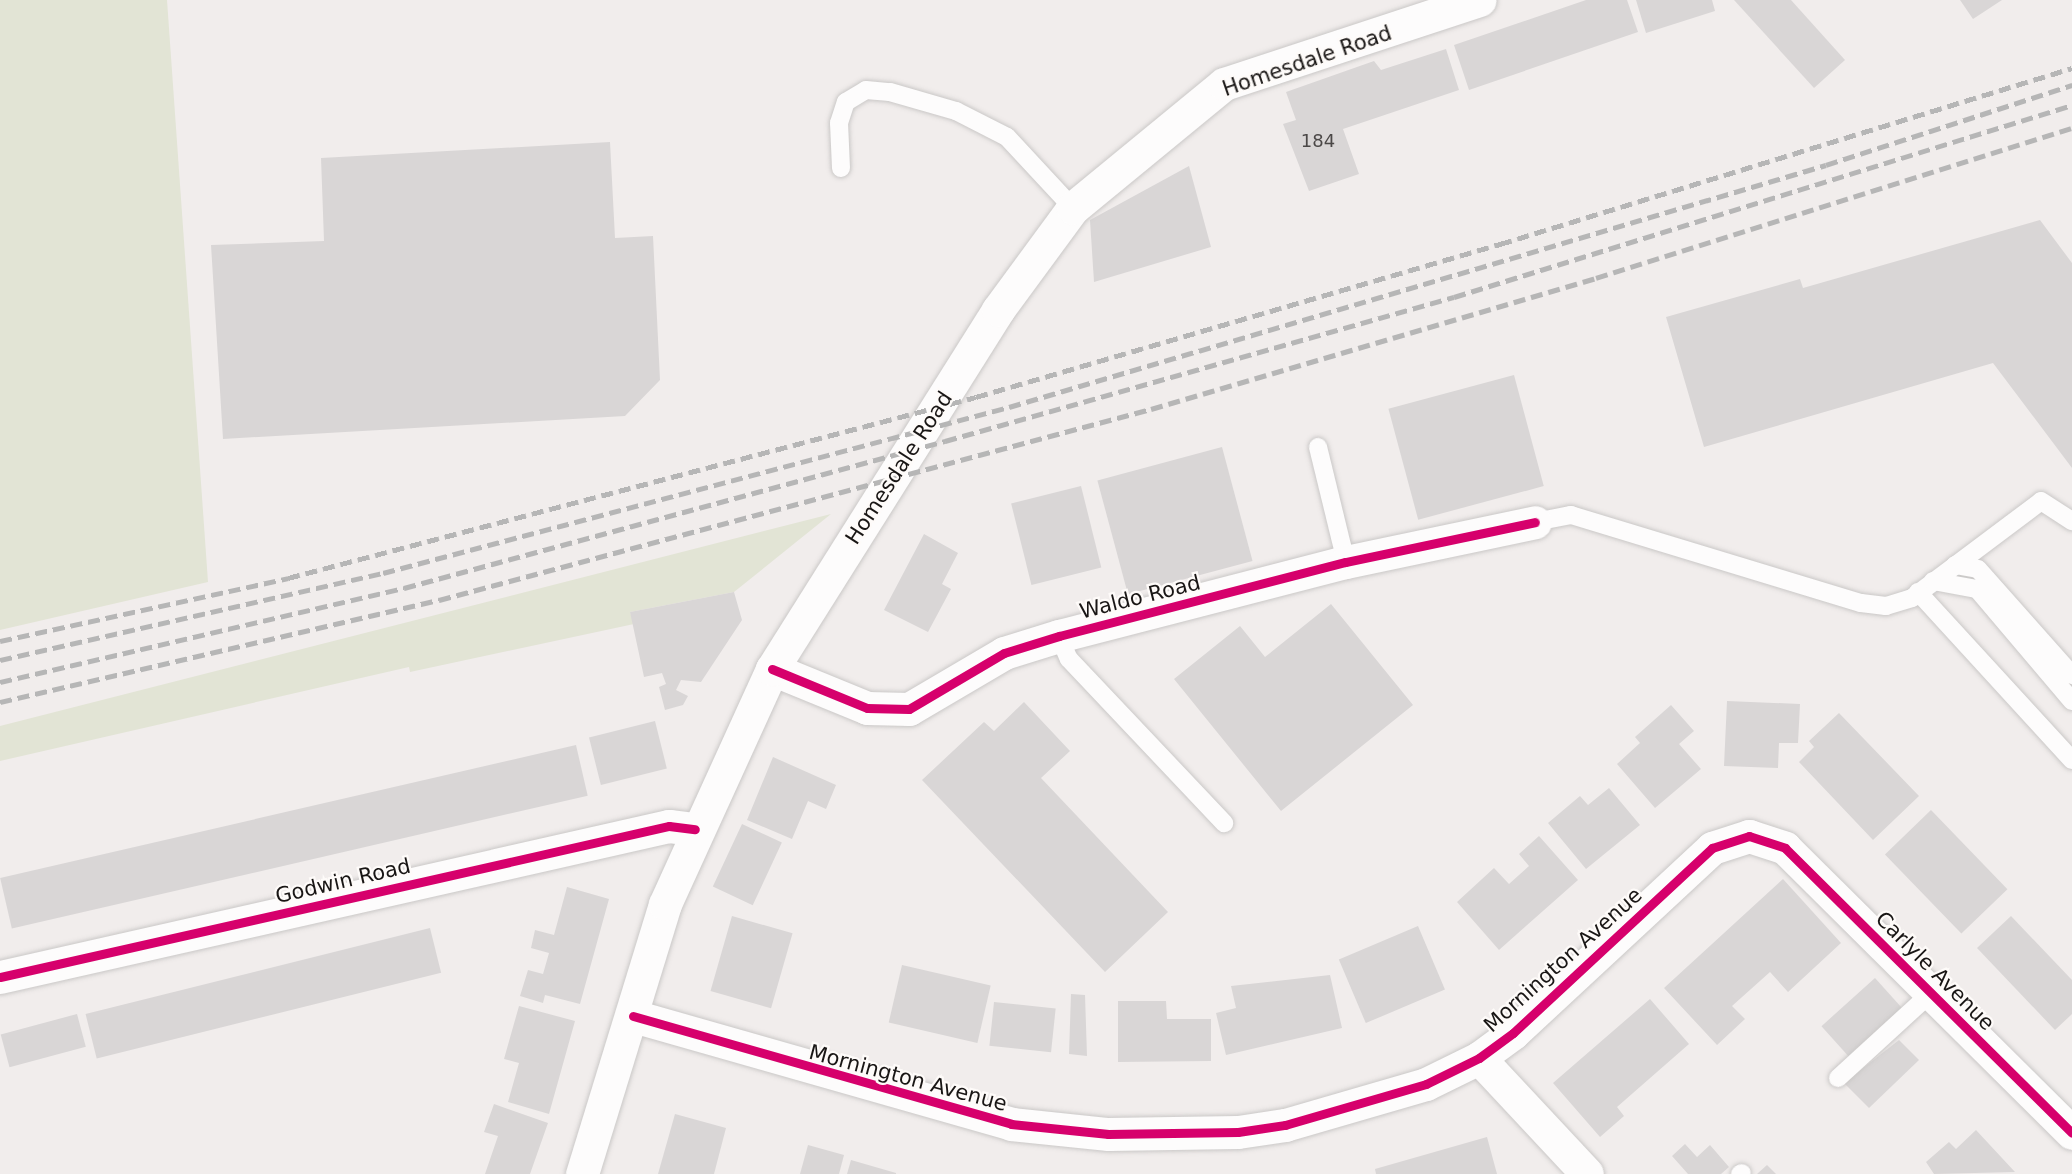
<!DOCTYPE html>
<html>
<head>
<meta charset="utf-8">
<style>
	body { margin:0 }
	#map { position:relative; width:2072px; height:1174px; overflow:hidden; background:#f1edec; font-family:"DejaVu Sans",sans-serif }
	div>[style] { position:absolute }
	.green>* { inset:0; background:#e2e4d5 }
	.building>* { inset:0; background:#d9d6d6; transform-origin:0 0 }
	.roads { filter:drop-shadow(0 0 2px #cac8c7) drop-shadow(0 0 2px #cac8c7) }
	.lane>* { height:18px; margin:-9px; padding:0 9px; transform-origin:9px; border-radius:9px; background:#fdfcfc }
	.street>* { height:33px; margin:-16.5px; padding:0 16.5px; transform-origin:16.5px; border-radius:16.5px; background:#fdfcfc }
	.secondary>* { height:33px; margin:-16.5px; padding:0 16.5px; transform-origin:16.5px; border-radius:16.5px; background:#fdfcfc }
	.rail>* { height:4.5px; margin-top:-2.25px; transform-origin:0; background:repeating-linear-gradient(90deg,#b6b6b6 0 12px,transparent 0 18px) }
	.cycleway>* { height:9px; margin:-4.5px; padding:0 4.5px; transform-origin:4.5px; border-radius:4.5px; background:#d6006c }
	span { translate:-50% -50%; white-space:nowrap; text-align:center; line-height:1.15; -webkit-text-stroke:4.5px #fefbf9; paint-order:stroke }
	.number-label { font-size:18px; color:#4b4847 }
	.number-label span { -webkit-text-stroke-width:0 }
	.street-label { font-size:21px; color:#191615 }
</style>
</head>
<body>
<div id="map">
	<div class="green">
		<i style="clip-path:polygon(0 0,167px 0,208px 582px,0 630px)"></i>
		<i style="clip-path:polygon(831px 514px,734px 592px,630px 612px,634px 624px,410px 672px,409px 667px,0 761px,0 726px)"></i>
	</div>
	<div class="building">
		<i style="clip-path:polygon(1586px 0,1627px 0,1638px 32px,1469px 90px,1454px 45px)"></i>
		<i style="clip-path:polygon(1636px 0,1712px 0,1715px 11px,1646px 33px)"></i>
		<i style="clip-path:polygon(1734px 0,1791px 0,1845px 60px,1814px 88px)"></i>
		<i style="clip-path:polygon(1960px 0,2002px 0,1973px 19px)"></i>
		<i style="clip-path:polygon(1446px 49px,1459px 90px,1343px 129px,1359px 174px,1309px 191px,1283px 124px,1296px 120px,1286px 92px,1374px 61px,1381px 70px)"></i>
		<i style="clip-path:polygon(610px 142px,615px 238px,653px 236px,660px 380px,625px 416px,223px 439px,211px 245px,324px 241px,321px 158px)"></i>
		<i style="clip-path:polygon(1189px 166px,1211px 247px,1094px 282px,1090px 220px)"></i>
		<i style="clip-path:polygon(2040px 220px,2072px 263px,2072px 468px,1993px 363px,1704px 447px,1666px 317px,1800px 279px,1803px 288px)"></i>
		<i style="left:1514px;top:375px;width:115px;height:130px;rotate:75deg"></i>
		<i style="left:1222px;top:447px;width:118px;height:129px;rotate:75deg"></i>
		<i style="left:1081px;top:486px;width:84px;height:72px;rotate:76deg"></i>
		<i style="clip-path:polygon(924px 534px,958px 553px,942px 584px,951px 589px,928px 632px,884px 610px)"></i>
		<i style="clip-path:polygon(734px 592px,742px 620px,701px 682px,681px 680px,676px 690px,688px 696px,683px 705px,665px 710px,659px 687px,666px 684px,662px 673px,644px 677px,630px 612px)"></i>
		<i style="clip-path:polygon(1331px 604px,1413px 705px,1281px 811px,1174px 679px,1240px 626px,1265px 657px)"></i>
		<i style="clip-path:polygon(1727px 701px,1800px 704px,1798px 743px,1779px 743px,1778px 768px,1724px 766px)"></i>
		<i style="clip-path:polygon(1024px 702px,1070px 751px,1041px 778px,1168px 912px,1105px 972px,922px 780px,984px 722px,994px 731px)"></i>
		<i style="clip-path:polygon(1671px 705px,1694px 731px,1679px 744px,1701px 769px,1655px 808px,1617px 764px,1640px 743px,1635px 737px)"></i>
		<i style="clip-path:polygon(1839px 713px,1919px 796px,1873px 840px,1799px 762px,1814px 747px,1809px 741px)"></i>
		<i style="left:655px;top:721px;width:49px;height:68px;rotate:76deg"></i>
		<i style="left:576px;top:745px;width:52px;height:591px;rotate:77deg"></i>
		<i style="clip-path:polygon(773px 757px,836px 785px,826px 809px,808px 801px,792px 839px,747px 820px)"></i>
		<i style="clip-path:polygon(1609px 788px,1640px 825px,1586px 869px,1548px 823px,1580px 796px,1588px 805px)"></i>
		<i style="left:1931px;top:810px;width:110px;height:64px;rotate:46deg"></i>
		<i style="left:742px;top:824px;width:44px;height:69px;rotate:25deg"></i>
		<i style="clip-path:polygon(1539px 836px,1578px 880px,1499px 950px,1457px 902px,1494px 868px,1509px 884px,1529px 866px,1519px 854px)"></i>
		<i style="clip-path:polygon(1783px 879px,1841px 943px,1788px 992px,1770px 972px,1732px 1006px,1745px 1019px,1717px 1045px,1664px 988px)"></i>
		<i style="clip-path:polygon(567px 887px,609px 899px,580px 1004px,545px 995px,543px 1003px,520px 996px,528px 970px,543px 974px,549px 953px,531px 948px,535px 930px,554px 935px)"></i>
		<i style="left:732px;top:916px;width:63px;height:78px;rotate:16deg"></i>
		<i style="clip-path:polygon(2011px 916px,2072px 980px,2072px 1014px,2055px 1030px,1977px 948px)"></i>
		<i style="left:1418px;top:926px;width:69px;height:86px;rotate:67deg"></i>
		<i style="left:430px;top:928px;width:46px;height:355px;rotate:76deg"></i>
		<i style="left:902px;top:965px;width:91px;height:59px;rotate:13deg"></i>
		<i style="clip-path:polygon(1330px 975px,1342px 1028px,1226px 1055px,1216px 1013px,1236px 1008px,1231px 986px)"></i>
		<i style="left:1875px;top:978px;width:40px;height:72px;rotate:48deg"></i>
		<i style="clip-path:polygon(1071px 994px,1085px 995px,1087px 1056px,1069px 1054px)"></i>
		<i style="clip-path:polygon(1650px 999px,1689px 1044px,1617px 1107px,1624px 1116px,1600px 1137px,1553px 1083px)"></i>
		<i style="clip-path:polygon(1118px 1001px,1166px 1001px,1167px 1019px,1211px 1019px,1211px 1061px,1118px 1062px)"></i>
		<i style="left:994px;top:1002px;width:62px;height:44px;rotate:6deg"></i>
		<i style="clip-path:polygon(519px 1006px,575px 1021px,549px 1114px,508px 1102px,519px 1063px,504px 1059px)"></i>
		<i style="left:77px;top:1014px;width:34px;height:79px;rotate:75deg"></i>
		<i style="clip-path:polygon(1899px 1040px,1919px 1060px,1869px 1108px,1844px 1083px)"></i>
		<i style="clip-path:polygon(494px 1104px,548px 1123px,530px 1174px,485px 1174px,498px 1136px,484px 1132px)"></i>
		<i style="clip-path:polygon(675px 1114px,726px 1128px,714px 1174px,658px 1174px)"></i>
		<i style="clip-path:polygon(1976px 1130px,2015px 1172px,1934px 1174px,1926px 1162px,1949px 1142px,1956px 1149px)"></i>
		<i style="clip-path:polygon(1487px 1137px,1497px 1174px,1376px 1174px,1375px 1169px)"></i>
		<i style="clip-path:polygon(1685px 1144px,1697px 1157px,1710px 1145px,1729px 1167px,1721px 1174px,1688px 1174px,1672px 1156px)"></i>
		<i style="clip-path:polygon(808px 1145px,844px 1155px,839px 1174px,800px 1174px)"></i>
		<i style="clip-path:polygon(851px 1160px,896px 1173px,896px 1174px,847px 1174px)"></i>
		<i style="clip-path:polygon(1767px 1165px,1776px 1174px,1757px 1174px)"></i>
	</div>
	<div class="roads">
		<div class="lane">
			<i style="left:841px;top:168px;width:45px;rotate:-92.5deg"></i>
			<i style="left:839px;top:123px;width:22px;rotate:-72deg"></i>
			<i style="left:846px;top:102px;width:23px;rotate:-31deg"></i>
			<i style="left:866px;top:90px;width:24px;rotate:5deg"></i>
			<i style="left:890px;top:92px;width:69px;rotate:16.1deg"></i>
			<i style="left:956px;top:111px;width:57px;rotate:27deg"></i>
			<i style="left:1007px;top:137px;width:97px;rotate:47.1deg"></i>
			<i style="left:1318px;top:447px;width:118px;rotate:76.3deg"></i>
			<i style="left:1535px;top:522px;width:37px;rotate:-11deg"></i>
			<i style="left:1571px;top:515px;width:303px;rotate:16.9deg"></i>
			<i style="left:1861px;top:603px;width:25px;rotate:7deg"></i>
			<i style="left:1886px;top:606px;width:27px;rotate:-17deg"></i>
			<i style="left:1912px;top:598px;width:161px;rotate:-36.9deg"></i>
			<i style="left:2041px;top:501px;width:37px;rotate:33deg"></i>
			<i style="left:1955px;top:565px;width:23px;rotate:10deg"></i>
			<i style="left:1978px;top:569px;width:142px;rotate:48.4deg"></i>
			<i style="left:1933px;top:581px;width:45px;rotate:10.3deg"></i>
			<i style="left:1977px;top:589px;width:147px;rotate:49.7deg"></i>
			<i style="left:1918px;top:592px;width:228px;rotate:47.5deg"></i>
			<i style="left:1059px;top:636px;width:25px;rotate:67deg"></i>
			<i style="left:1069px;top:659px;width:226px;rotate:46.6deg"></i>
			<i style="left:1838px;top:1078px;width:126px;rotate:-42.4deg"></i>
			<i style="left:1740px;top:1174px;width:2px;rotate:-27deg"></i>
		</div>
		<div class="street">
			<i style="left:772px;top:669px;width:103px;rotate:22.3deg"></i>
			<i style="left:867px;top:708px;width:42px;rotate:1.4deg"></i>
			<i style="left:909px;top:709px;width:110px;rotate:-30.5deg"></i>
			<i style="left:1004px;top:653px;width:58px;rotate:-17.2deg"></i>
			<i style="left:1059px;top:636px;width:296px;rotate:-14.5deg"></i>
			<i style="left:1346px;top:562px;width:193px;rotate:-11.9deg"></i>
			<i style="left:0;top:977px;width:686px;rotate:-12.72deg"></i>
			<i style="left:669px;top:826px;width:26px;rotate:7deg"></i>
			<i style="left:633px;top:1016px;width:393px;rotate:15.9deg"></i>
			<i style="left:1011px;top:1124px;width:98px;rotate:5.9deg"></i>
			<i style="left:1108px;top:1134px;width:130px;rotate:-0.9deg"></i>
			<i style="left:1238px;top:1132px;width:48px;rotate:-8.5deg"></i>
			<i style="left:1285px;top:1125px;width:147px;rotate:-16.2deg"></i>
			<i style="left:1426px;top:1084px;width:59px;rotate:-26.1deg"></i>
			<i style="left:1479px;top:1058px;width:42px;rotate:-36.3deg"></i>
			<i style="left:1513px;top:1033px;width:272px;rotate:-42.9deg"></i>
			<i style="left:1712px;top:848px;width:39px;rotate:-18deg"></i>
			<i style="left:1749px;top:836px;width:38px;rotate:18deg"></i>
			<i style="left:1785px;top:848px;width:404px;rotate:44.8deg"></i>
			<i style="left:1479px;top:1058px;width:158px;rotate:47deg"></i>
		</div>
		<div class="secondary">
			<i style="left:582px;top:1174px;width:282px;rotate:-72.9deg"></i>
			<i style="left:665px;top:904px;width:258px;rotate:-65.5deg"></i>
			<i style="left:772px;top:669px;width:424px;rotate:-57.8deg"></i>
			<i style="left:998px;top:310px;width:127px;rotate:-53.7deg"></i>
			<i style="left:1073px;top:208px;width:195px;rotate:-39.4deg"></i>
			<i style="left:1224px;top:84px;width:269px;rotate:-18.2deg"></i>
		</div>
	</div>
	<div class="rail">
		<i style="left:0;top:641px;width:295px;rotate:-12.3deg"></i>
		<i style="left:288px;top:578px;width:711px;rotate:-14.74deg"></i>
		<i style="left:976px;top:397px;width:546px;rotate:-16.28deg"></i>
		<i style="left:1500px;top:244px;width:598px;rotate:-17.1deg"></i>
		<i style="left:0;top:660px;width:393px;rotate:-12.8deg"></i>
		<i style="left:383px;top:573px;width:648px;rotate:-14.85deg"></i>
		<i style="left:1009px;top:407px;width:852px;rotate:-16.5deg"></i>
		<i style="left:1826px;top:165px;width:259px;rotate:-18deg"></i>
		<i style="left:0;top:682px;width:415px;rotate:-13.1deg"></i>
		<i style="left:404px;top:588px;width:561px;rotate:-15.2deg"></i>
		<i style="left:945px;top:441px;width:529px;rotate:-15.8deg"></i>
		<i style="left:1454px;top:297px;width:647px;rotate:-17.26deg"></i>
		<i style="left:0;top:702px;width:451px;rotate:-13.1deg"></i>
		<i style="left:439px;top:600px;width:737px;rotate:-15.02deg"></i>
		<i style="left:1151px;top:409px;width:464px;rotate:-16.4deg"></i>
		<i style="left:1596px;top:278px;width:499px;rotate:-17.5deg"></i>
	</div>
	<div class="cycleway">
		<i style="left:772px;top:669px;width:103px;rotate:22.3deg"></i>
		<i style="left:867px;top:708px;width:42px;rotate:1.4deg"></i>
		<i style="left:909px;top:709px;width:110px;rotate:-30.5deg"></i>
		<i style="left:1004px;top:653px;width:58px;rotate:-17.2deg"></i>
		<i style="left:1059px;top:636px;width:296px;rotate:-14.5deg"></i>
		<i style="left:1346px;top:562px;width:193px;rotate:-11.9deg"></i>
		<i style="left:0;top:977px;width:686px;rotate:-12.72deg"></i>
		<i style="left:669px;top:826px;width:26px;rotate:7deg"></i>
		<i style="left:633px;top:1016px;width:393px;rotate:15.9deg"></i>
		<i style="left:1011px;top:1124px;width:98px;rotate:5.9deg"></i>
		<i style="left:1108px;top:1134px;width:130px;rotate:-0.9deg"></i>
		<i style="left:1238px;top:1132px;width:48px;rotate:-8.5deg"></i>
		<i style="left:1285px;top:1125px;width:147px;rotate:-16.2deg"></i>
		<i style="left:1426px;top:1084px;width:59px;rotate:-26.1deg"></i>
		<i style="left:1479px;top:1058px;width:42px;rotate:-36.3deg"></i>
		<i style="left:1513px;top:1033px;width:272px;rotate:-42.9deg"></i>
		<i style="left:1712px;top:848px;width:39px;rotate:-18deg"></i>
		<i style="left:1749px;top:836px;width:38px;rotate:18deg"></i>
		<i style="left:1785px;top:848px;width:404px;rotate:44.8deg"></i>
	</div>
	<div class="number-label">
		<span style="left:1318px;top:141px">184</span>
	</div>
	<div class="street-label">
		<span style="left:1307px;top:61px;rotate:-19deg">Homesdale Road</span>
		<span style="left:899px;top:468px;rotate:-57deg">Homesdale Road</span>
		<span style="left:1140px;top:597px;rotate:-14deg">Waldo Road</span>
		<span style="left:343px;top:881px;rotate:-13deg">Godwin Road</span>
		<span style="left:1563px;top:960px;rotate:-42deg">Mornington Avenue</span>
		<span style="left:1935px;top:971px;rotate:45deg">Carlyle Avenue</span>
		<span style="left:908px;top:1078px;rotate:15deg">Mornington Avenue</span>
	</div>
</div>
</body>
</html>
